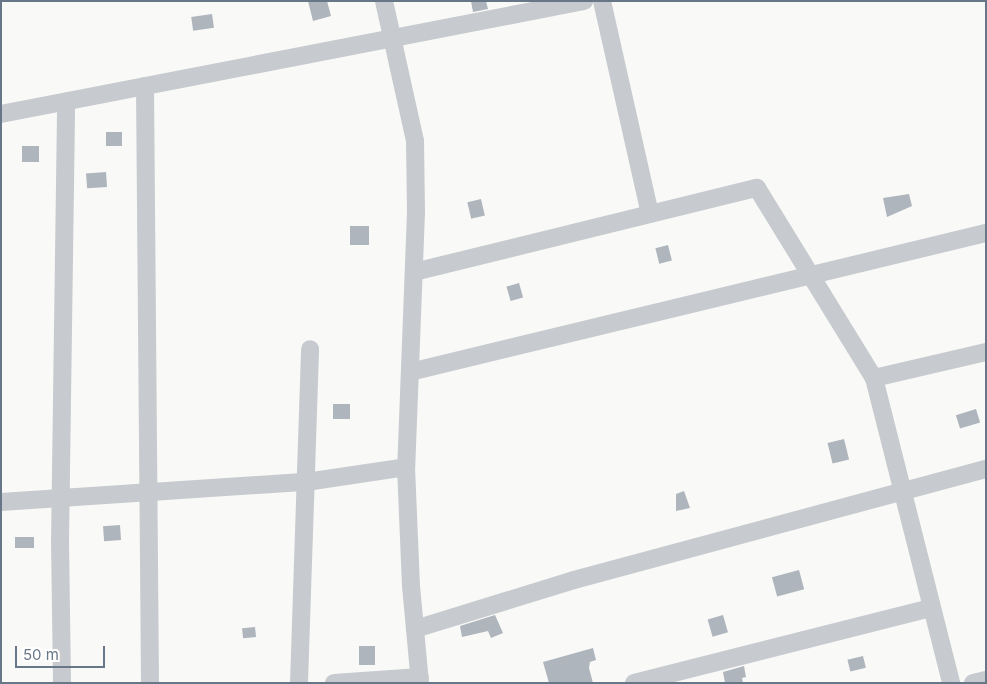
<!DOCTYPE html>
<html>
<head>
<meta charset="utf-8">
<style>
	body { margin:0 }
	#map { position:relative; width:987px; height:684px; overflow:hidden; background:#f9f9f7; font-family:Inter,sans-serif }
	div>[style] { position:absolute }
	.building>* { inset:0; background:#aeb5bc; transform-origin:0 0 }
	.minor>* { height:18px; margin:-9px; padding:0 9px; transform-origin:9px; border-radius:9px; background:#c7cace }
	span { translate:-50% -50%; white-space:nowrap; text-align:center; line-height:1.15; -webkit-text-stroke:5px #fff; paint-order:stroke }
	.frame { position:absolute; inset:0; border:2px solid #687788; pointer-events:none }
	.scale { position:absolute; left:15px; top:646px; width:90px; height:22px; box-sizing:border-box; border:2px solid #687788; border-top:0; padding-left:6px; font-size:15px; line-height:18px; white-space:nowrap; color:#687788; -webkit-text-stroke:4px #fff; paint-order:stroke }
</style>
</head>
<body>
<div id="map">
	<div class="building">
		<i style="clip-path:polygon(308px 1px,327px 1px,331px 16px,313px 21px)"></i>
		<i style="clip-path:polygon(471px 1px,486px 1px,488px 9px,473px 12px)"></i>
		<i style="left:212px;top:14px;width:14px;height:21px;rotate:82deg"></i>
		<i style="left:106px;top:132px;width:16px;height:14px"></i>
		<i style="left:22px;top:146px;width:17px;height:16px"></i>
		<i style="left:106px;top:172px;width:15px;height:20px;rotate:86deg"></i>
		<i style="clip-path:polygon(909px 194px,912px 206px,887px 217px,883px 198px)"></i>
		<i style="left:481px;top:199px;width:17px;height:14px;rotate:77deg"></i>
		<i style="left:350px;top:226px;width:19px;height:19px"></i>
		<i style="left:668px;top:245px;width:16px;height:13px;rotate:76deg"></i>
		<i style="left:519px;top:283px;width:15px;height:13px;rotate:74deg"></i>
		<i style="left:350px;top:404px;width:15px;height:17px;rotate:90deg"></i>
		<i style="left:976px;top:409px;width:14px;height:21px;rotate:73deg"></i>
		<i style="left:844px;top:439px;width:21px;height:17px;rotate:76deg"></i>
		<i style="clip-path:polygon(684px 491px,690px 508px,676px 511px,676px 494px)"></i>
		<i style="left:120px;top:525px;width:15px;height:17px;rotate:86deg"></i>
		<i style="left:34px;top:537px;width:11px;height:19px;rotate:90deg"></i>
		<i style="left:799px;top:570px;width:20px;height:28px;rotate:75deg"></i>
		<i style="clip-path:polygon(495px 615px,503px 633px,491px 638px,488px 631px,462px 637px,460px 626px)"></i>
		<i style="left:723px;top:615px;width:18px;height:16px;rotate:74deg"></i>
		<i style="left:255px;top:627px;width:10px;height:13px;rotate:84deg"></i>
		<i style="left:359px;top:646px;width:16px;height:19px"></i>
		<i style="clip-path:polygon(593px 648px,596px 660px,590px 662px,589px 668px,593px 683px,549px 683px,543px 662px)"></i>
		<i style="left:863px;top:656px;width:12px;height:16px;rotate:76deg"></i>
		<i style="clip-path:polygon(744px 666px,746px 677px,742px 678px,743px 683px,725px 683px,723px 672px)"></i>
	</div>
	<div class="minor">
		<i style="left:384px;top:1px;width:143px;rotate:77.5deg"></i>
		<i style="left:415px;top:141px;width:71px;rotate:89.2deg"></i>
		<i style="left:416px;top:212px;width:255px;rotate:92.2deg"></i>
		<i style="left:406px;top:467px;width:119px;rotate:87.6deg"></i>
		<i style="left:411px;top:586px;width:97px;rotate:84.7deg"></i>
		<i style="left:602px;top:1px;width:218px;rotate:77.3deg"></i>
		<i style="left:145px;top:86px;width:597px;rotate:89.52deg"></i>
		<i style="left:1px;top:114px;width:594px;rotate:-10.97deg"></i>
		<i style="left:414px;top:272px;width:353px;rotate:-13.8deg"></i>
		<i style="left:757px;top:188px;width:223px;rotate:58.4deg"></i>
		<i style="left:874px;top:378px;width:315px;rotate:75.8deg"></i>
		<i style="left:410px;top:372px;width:593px;rotate:-13.57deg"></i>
		<i style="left:874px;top:378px;width:115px;rotate:-13.1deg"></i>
		<i style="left:1px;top:502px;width:306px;rotate:-3.8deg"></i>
		<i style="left:306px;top:482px;width:101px;rotate:-8.5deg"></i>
		<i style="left:415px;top:629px;width:166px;rotate:-17.1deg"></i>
		<i style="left:574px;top:580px;width:427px;rotate:-15.1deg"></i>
		<i style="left:62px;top:683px;width:140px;rotate:-90.8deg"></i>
		<i style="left:60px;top:543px;width:441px;rotate:-89.2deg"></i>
		<i style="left:299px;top:683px;width:334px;rotate:-88.1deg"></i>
		<i style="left:334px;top:683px;width:86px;rotate:-4deg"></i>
		<i style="left:634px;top:683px;width:306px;rotate:-14.2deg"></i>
		<i style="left:973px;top:683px;width:13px;rotate:-13deg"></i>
	</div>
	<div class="frame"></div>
	<div class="scale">50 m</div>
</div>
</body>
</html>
